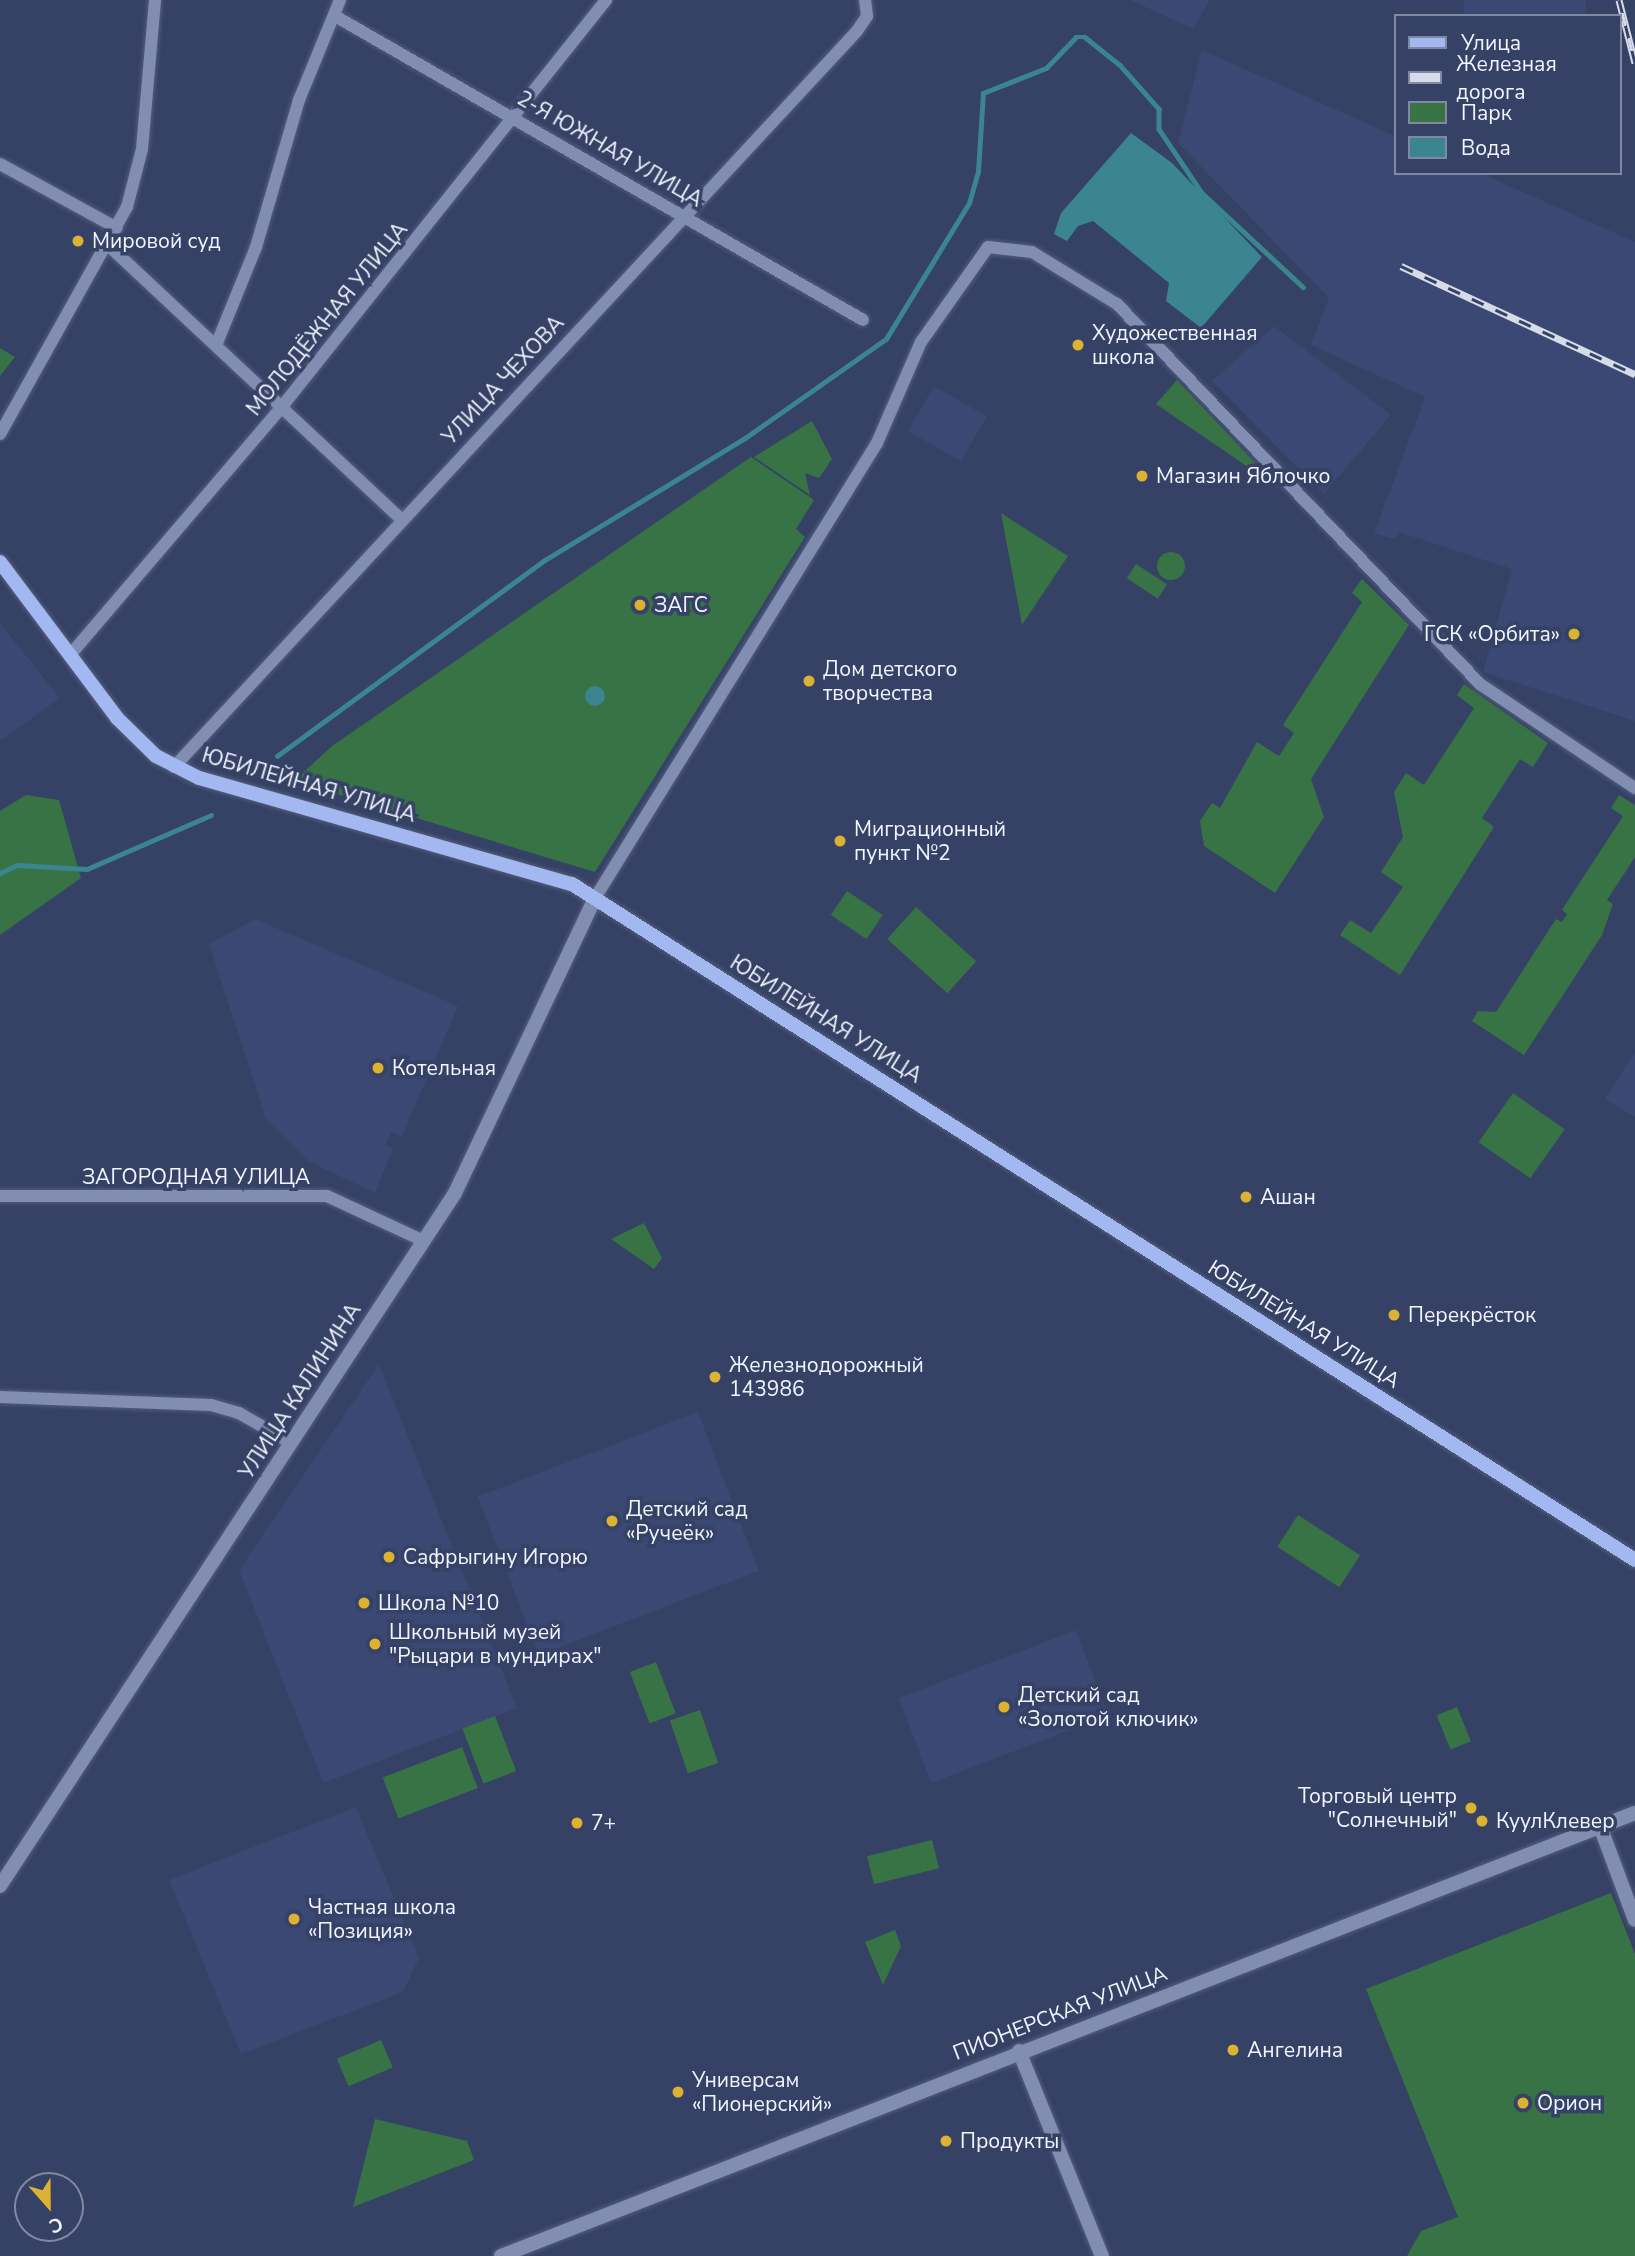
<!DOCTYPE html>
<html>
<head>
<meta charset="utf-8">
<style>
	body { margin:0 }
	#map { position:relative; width:1635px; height:2256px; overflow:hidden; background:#354165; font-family:"Nunito Sans",sans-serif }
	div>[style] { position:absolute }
	.built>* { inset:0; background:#3a4873; transform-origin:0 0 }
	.green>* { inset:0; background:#387345; transform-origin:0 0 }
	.round { border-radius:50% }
	.water>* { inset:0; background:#3a8590 }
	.stream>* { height:4.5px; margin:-2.25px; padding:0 2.25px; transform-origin:2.25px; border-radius:2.25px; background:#3a8590 }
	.roads { filter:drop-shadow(0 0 2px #535e7d) drop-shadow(0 0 2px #535e7d) }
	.minor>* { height:12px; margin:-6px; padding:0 6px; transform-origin:6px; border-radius:6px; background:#818eb2 }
	.tertiary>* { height:14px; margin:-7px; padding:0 7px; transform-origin:7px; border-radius:7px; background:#818eb2 }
	.secondary>* { height:14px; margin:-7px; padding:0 7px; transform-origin:7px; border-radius:7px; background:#a3b7f1 }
	.rail>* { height:7px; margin-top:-3.5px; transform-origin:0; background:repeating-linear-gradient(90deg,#354165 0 13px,#d6dbe8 0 26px); box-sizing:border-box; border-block:2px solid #d6dbe8 }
	.dots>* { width:19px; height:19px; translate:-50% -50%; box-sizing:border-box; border:4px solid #354165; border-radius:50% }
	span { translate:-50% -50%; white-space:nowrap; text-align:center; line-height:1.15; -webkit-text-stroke:7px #354165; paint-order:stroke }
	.street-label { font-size:21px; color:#f1f5fe }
	.poi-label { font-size:21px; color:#f1f5fe }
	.left { translate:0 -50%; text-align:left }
	.right { translate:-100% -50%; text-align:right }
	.legend { position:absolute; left:1394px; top:14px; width:228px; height:161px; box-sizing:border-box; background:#354165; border:2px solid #8089a2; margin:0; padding:9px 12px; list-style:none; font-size:21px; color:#f1f5fe }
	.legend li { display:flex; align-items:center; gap:14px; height:35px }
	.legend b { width:35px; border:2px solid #8089a2 }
	.north { position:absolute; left:14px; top:2172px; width:70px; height:70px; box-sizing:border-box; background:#354165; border:2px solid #8089a2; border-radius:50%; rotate:159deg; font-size:19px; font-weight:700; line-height:28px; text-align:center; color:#f1f5fe }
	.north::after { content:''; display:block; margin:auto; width:24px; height:32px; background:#dcb233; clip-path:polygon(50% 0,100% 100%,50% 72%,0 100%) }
</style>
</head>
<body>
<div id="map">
	<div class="built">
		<i style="clip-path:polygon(1130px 0,1210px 0,1193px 29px)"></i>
		<i style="left:1464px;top:0;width:122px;height:17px"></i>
		<i style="clip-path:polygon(1202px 50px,1395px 136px,1395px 173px,1480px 173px,1635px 242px,1635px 721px,1483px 672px,1512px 569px,1398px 532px,1395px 539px,1374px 533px,1425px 397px,1311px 345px,1329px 298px,1178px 143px)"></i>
		<i style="clip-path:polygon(1274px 326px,1391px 415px,1324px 494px,1212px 381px)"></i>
		<i style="left:934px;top:386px;width:61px;height:52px;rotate:30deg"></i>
		<i style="clip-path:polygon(0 623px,60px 698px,0 741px)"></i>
		<i style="clip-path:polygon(255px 919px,458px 1006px,402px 1136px,391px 1132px,385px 1145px,393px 1149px,375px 1193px,308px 1161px,266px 1119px,209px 944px)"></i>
		<i style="clip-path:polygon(1635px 1052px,1635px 1117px,1605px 1099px)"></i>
		<i style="clip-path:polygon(379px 1364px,517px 1708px,323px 1783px,239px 1570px)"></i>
		<i style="left:698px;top:1412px;width:170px;height:236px;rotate:69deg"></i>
		<i style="left:1076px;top:1630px;width:91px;height:190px;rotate:69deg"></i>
		<i style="clip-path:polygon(356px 1807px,419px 1958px,403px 1992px,241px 2054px,169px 1880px)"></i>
	</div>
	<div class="green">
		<i style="clip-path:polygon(0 348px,15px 357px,0 376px)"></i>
		<i style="clip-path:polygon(1177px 380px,1280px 489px,1156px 404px)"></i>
		<i style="clip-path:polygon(812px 421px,832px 459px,819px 478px,805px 473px,810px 495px,754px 457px)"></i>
		<i style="clip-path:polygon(751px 457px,814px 500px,796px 529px,805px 537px,595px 872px,294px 781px,332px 746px)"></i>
		<i style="clip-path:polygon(1001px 513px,1068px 556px,1022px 625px)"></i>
		<i class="round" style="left:1157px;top:552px;width:28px;height:28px"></i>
		<i style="left:1136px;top:564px;width:37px;height:17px;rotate:33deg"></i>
		<i style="clip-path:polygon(1362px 579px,1409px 625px,1311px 779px,1324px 817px,1275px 893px,1204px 846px,1200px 821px,1212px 803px,1220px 808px,1257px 742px,1279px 756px,1294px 733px,1283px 725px,1362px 602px,1352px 593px)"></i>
		<i style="clip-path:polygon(1464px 684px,1548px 743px,1533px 767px,1520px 759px,1482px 818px,1494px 827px,1400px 975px,1340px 935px,1350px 920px,1371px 933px,1403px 887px,1381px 872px,1403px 837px,1394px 792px,1406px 773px,1424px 785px,1474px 708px,1457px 695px)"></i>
		<i style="clip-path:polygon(26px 795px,59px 800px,81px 878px,0 935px,0 811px)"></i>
		<i style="clip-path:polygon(1619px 795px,1635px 805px,1635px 857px,1607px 900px,1613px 904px,1602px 935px,1524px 1055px,1472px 1021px,1478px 1011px,1496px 1012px,1556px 919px,1562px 922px,1567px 914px,1562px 910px,1623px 816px,1611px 808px)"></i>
		<i style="left:847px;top:891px;width:43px;height:29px;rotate:34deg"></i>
		<i style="left:916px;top:907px;width:81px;height:43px;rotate:42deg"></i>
		<i style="left:1513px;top:1093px;width:63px;height:60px;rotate:35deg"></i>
		<i style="clip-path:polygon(644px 1223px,662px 1258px,654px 1269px,611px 1239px)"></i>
		<i style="left:1298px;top:1515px;width:74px;height:38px;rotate:33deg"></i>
		<i style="left:656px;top:1662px;width:55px;height:28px;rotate:69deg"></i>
		<i style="left:1457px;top:1707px;width:37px;height:22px;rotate:68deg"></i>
		<i style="left:700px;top:1710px;width:56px;height:32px;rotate:71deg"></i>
		<i style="left:495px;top:1716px;width:59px;height:35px;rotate:69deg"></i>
		<i style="left:462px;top:1747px;width:44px;height:85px;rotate:69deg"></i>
		<i style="left:932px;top:1840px;width:29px;height:67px;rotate:76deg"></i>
		<i style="clip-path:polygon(1611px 1893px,1635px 1954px,1635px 2256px,1407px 2256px,1421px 2231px,1458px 2217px,1366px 1989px)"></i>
		<i style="clip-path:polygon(895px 1930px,901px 1946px,883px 1985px,865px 1942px)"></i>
		<i style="left:381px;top:2040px;width:30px;height:48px;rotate:67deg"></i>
		<i style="clip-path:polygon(375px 2119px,467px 2141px,474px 2160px,353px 2207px)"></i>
	</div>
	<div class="water">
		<i style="clip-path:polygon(1131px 133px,1172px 163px,1262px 257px,1201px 328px,1166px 301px,1169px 283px,1093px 221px,1078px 226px,1067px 241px,1054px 234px,1061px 213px)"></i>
		<i class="round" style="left:585px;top:686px;width:20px;height:20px"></i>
	</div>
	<div class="stream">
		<i style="left:277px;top:756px;width:332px;rotate:-36.2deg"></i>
		<i style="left:545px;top:560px;width:234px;rotate:-31.4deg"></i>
		<i style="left:745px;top:438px;width:172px;rotate:-35.1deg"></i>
		<i style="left:886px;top:339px;width:159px;rotate:-58.6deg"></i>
		<i style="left:969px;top:203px;width:32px;rotate:-74deg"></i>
		<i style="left:978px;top:172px;width:79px;rotate:-86.4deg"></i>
		<i style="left:983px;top:93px;width:68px;rotate:-21.6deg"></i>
		<i style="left:1046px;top:68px;width:43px;rotate:-45.9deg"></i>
		<i style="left:1076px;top:37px;width:9px"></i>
		<i style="left:1085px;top:37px;width:45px;rotate:38.7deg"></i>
		<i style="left:1120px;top:65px;width:59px;rotate:48.4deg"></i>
		<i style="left:1159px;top:109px;width:20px;rotate:90deg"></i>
		<i style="left:1159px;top:129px;width:77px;rotate:56.1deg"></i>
		<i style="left:1202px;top:193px;width:138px;rotate:42.9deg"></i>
		<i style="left:0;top:873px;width:19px;rotate:-25deg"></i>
		<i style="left:17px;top:865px;width:70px;rotate:3.3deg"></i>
		<i style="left:87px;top:869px;width:135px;rotate:-23.5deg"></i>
	</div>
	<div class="roads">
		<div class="minor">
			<i style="left:335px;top:16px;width:609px;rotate:29.93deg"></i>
			<i style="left:0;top:164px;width:133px;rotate:28.7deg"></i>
			<i style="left:108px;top:245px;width:401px;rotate:43.1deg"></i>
			<i style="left:217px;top:343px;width:104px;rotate:-67.9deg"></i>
			<i style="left:256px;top:247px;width:153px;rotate:-73.7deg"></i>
			<i style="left:299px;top:100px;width:108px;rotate:-67.7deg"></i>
			<i style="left:0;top:434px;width:260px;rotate:-60.8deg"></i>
			<i style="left:127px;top:207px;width:60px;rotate:-75.5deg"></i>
			<i style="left:142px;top:149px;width:150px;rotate:-85deg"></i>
			<i style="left:70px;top:655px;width:330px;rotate:-49.5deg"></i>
			<i style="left:284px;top:404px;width:517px;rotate:-51.44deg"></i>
			<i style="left:174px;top:767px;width:1004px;rotate:-47.14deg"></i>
			<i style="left:857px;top:31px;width:18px;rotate:-56deg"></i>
			<i style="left:867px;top:16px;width:16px;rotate:-97deg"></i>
			<i style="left:595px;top:898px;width:535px;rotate:-58.21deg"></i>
			<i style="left:877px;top:443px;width:110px;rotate:-66.5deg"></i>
			<i style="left:921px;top:342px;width:116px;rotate:-54.8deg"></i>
			<i style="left:988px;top:247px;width:44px;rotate:6.5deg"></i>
			<i style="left:1032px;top:252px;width:100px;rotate:31.5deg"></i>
			<i style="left:1117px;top:304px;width:526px;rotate:46.31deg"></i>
			<i style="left:1480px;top:684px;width:187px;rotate:33.9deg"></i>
			<i style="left:0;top:1196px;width:327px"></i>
			<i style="left:327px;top:1196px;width:107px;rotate:24.9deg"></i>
			<i style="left:0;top:1397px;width:211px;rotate:2.2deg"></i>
			<i style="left:211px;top:1405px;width:29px;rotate:16deg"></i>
			<i style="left:239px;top:1413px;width:60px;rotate:30deg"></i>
		</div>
		<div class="tertiary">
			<i style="left:1600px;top:1826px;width:100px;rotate:69.6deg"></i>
			<i style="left:0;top:1886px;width:829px;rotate:-56.71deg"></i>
			<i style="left:455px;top:1193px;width:327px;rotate:-64.6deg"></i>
			<i style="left:1019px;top:2051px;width:221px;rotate:68deg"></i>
			<i style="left:501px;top:2256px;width:1217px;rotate:-21.34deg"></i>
		</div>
		<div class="secondary">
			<i style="left:0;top:562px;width:195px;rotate:53.1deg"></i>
			<i style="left:117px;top:718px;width:54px;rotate:44.3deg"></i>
			<i style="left:156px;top:756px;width:48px;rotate:27.1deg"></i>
			<i style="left:199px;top:778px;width:388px;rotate:15.9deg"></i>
			<i style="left:572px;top:884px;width:1260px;rotate:32.45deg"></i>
		</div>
	</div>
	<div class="rail">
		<i style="left:1619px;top:0;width:65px;rotate:75.7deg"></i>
		<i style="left:1401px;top:266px;width:258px;rotate:24.8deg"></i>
	</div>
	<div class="dots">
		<i style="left:78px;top:241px;background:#dcb233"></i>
		<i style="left:1078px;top:345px;background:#dcb233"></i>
		<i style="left:1142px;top:476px;background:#dcb233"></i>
		<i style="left:640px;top:605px;background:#dcb233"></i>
		<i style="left:1574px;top:634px;background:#dcb233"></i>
		<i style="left:809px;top:681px;background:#dcb233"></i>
		<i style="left:840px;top:841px;background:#dcb233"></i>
		<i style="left:378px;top:1068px;background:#dcb233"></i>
		<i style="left:1246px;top:1197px;background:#dcb233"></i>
		<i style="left:1394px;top:1315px;background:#dcb233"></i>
		<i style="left:715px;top:1377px;background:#dcb233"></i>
		<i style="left:612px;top:1521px;background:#dcb233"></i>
		<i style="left:389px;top:1557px;background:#dcb233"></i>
		<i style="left:364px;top:1603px;background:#dcb233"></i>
		<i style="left:375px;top:1644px;background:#dcb233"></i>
		<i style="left:1004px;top:1707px;background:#dcb233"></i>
		<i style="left:1471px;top:1808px;background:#dcb233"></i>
		<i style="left:1482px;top:1821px;background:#dcb233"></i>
		<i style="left:577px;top:1823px;background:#dcb233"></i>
		<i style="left:294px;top:1919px;background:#dcb233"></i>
		<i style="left:1233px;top:2050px;background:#dcb233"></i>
		<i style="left:678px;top:2092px;background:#dcb233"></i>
		<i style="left:1523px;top:2103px;background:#dcb233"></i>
		<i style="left:946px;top:2141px;background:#dcb233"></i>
	</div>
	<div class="street-label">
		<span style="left:610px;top:149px;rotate:30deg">2-Я ЮЖНАЯ УЛИЦА</span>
		<span style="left:327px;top:319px;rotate:-51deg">МОЛОДЁЖНАЯ УЛИЦА</span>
		<span style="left:503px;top:380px;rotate:-47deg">УЛИЦА ЧЕХОВА</span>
		<span style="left:309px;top:785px;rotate:16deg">ЮБИЛЕЙНАЯ УЛИЦА</span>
		<span style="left:826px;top:1019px;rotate:32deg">ЮБИЛЕЙНАЯ УЛИЦА</span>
		<span style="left:196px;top:1177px">ЗАГОРОДНАЯ УЛИЦА</span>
		<span style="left:1304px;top:1324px;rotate:32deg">ЮБИЛЕЙНАЯ УЛИЦА</span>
		<span style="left:300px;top:1391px;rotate:-57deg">УЛИЦА КАЛИНИНА</span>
		<span style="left:1060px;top:2013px;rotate:-21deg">ПИОНЕРСКАЯ УЛИЦА</span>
	</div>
	<div class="poi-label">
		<span class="left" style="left:92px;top:241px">Мировой суд</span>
		<span class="left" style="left:1092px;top:345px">Художественная<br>школа</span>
		<span class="left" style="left:1156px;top:476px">Магазин Яблочко</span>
		<span class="left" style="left:654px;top:605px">ЗАГС</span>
		<span class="right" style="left:1560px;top:634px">ГСК «Орбита»</span>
		<span class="left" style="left:823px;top:681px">Дом детского<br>творчества</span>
		<span class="left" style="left:854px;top:841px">Миграционный<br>пункт №2</span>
		<span class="left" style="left:392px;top:1068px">Котельная</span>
		<span class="left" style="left:1260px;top:1197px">Ашан</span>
		<span class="left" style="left:1408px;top:1315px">Перекрёсток</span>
		<span class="left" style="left:729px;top:1377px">Железнодорожный<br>143986</span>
		<span class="left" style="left:626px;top:1521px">Детский сад<br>«Ручеёк»</span>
		<span class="left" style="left:403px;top:1557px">Сафрыгину Игорю</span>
		<span class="left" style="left:378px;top:1603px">Школа №10</span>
		<span class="left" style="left:389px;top:1644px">Школьный музей<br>"Рыцари в мундирах"</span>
		<span class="left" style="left:1018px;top:1707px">Детский сад<br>«Золотой ключик»</span>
		<span class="right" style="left:1457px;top:1808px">Торговый центр<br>"Солнечный"</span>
		<span class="left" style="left:1496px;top:1821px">КуулКлевер</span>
		<span class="left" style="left:591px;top:1823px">7+</span>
		<span class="left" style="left:308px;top:1919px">Частная школа<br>«Позиция»</span>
		<span class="left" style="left:1247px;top:2050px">Ангелина</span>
		<span class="left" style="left:692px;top:2092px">Универсам<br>«Пионерский»</span>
		<span class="left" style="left:1537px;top:2103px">Орион</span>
		<span class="left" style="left:960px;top:2141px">Продукты</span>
	</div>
	<ul class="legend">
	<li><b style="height:9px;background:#a3b7f1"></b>Улица</li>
	<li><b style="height:9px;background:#d6dbe8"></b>Железная дорога</li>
	<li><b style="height:19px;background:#387345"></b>Парк</li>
	<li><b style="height:19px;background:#3a8590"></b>Вода</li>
	</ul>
	<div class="north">С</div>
</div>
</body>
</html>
